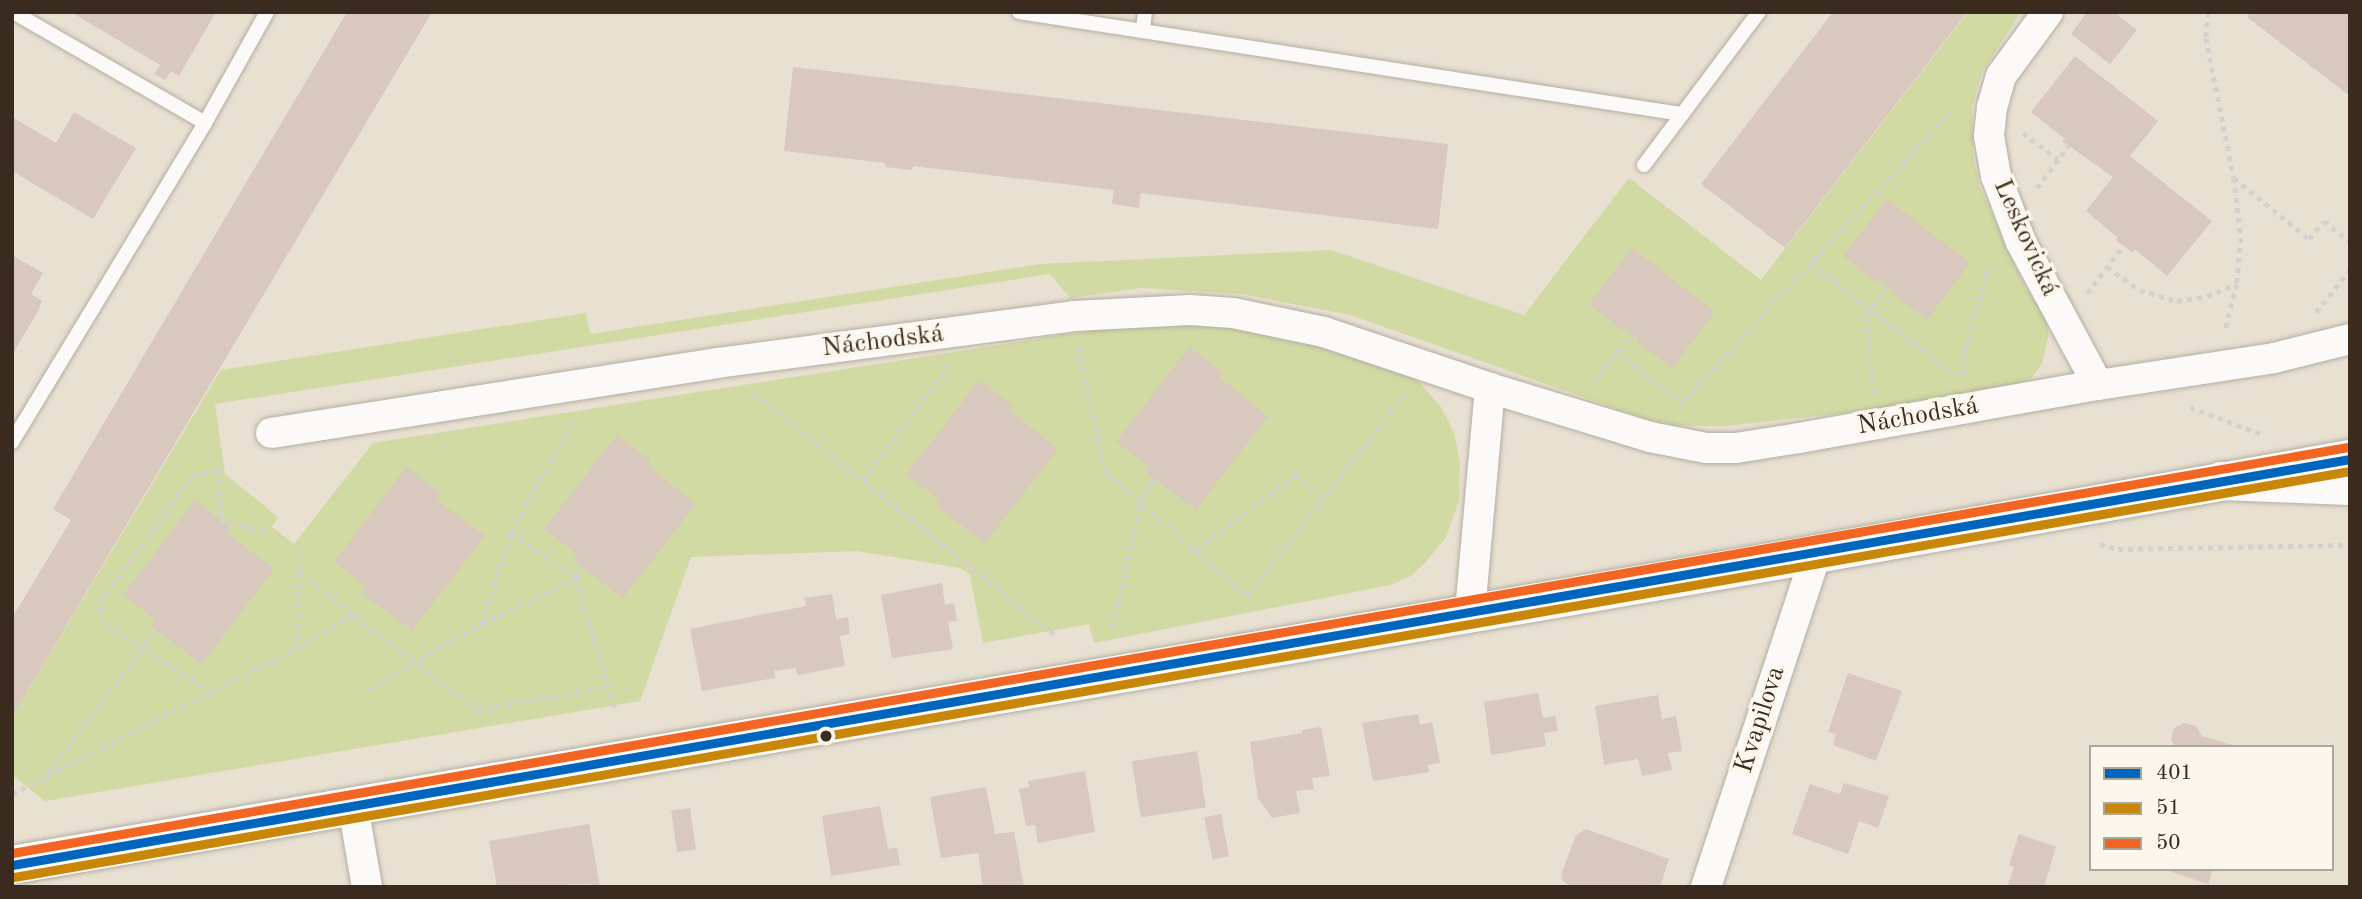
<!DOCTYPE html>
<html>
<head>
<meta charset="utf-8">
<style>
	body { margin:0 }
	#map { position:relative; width:2362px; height:899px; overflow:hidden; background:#e8e0d1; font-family:"Old Standard TT",serif }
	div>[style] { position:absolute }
	.green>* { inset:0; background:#d0daa2 }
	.building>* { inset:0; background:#d9c8bd; transform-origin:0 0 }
	.path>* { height:4.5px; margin-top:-2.25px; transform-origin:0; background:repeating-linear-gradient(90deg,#d4d1cd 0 5px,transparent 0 10px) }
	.roads { filter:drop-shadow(0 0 2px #b4aea3) drop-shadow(0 0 2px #b4aea3) }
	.lane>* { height:14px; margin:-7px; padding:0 7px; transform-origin:7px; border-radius:7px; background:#fcfaf8 }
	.street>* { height:30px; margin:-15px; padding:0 15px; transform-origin:15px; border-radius:15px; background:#fcfaf8 }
	.secondary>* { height:38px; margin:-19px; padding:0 19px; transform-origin:19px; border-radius:19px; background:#fcfaf8 }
	.primary>* { height:38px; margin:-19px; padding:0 19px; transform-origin:19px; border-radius:19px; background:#fcfaf8 }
	.bus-1>* { height:9px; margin:-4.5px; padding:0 4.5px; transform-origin:4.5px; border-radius:4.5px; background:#0065bd }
	.bus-2>* { height:9px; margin:-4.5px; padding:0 4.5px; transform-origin:4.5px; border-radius:4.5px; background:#c88708 }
	.bus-3>* { height:9px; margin:-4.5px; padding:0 4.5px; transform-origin:4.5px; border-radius:4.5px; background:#f26522 }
	.dots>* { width:19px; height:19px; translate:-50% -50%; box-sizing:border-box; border:4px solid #fbf7ec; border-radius:50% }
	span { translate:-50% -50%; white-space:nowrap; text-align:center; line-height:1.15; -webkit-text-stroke:7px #fbf7ec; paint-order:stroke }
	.street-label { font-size:26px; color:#3b2a1e }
	.frame { position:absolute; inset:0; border:14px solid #3b2a1e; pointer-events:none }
	.legend { position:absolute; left:2089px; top:745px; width:245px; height:126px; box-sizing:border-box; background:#fbf7ec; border:2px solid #aea59a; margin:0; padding:9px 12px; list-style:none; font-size:21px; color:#3b2a1e }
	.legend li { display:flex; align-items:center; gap:14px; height:35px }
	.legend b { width:35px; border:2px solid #aea59a }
</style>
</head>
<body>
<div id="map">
	<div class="green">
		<i style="clip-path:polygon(1968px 12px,2021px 12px,1982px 72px,1972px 107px,1973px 156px,1980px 187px,2025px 287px,2043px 312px,2049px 333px,2042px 364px,2032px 377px,2020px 385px,2001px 392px,1843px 413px,1725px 426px,1678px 426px,1646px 419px,1350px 315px,1242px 294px,1141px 288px,1070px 298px,1050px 274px,215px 404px,225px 474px,278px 517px,272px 527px,294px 544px,373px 443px,1158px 320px,1192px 320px,1306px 340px,1385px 363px,1420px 383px,1441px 407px,1454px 433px,1460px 462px,1459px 501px,1446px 537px,1425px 563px,1411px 576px,1390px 585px,1094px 643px,1089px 624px,983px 643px,970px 575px,960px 568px,857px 551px,691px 557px,640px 701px,45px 801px,12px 775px,12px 717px,221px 370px,586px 313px,590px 334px,1041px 264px,1331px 250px,1524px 315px,1629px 178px,1761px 280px)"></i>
	</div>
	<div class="building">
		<i style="clip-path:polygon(71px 12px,216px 12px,179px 76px,171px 71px,165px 80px,154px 74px,160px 65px)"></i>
		<i style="clip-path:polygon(347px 12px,432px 12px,12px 717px,12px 618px,71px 520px,53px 509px)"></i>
		<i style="clip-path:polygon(1833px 12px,1967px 12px,1785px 248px,1701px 184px)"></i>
		<i style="clip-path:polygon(2087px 12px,2114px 12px,2137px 30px,2110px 64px,2071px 34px)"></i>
		<i style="clip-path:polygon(2251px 12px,2350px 12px,2350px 96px,2247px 17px)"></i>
		<i style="clip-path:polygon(2075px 56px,2158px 121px,2130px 156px,2212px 221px,2167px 276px,2135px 249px,2132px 252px,2116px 240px,2118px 238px,2086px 211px,2113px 177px,2062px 141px,2065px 139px,2031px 112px)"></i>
		<i style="clip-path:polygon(793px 67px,1448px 144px,1438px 229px,1141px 193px,1139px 208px,1112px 204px,1114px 190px,913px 166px,912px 170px,885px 167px,885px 163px,784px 151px)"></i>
		<i style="clip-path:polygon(74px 112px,136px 148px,93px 219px,12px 171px,12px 117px,56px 143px)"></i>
		<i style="clip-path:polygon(1887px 199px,1970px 263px,1927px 320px,1892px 293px,1894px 290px,1880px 280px,1878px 283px,1843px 256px)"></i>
		<i style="clip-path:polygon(1632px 248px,1715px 312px,1672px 368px,1637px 342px,1639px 339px,1625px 328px,1623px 331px,1589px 304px)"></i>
		<i style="clip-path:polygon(12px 255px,43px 273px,31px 294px,42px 301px,38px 311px,12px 355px)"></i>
		<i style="clip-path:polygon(1189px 347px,1223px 373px,1220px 378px,1268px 416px,1196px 510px,1145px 472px,1149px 466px,1116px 442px)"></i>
		<i style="clip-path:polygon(979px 380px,1014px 406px,1010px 411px,1058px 449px,985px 543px,935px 505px,939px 499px,906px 475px)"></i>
		<i style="clip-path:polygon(617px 435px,651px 461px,648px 466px,696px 504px,623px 598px,573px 560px,577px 554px,544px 529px)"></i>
		<i style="clip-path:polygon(406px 467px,441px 493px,436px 499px,485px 536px,412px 630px,361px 593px,366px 586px,334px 562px)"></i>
		<i style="clip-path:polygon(195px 500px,230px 527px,226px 532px,274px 569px,202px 664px,150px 626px,155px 619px,123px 595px)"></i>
		<i style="clip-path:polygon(942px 583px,945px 605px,954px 603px,957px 621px,948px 622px,953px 649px,892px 658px,881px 595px)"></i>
		<i style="clip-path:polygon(832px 594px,836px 619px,848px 617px,850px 634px,840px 636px,845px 666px,797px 675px,796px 668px,774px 671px,775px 678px,702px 691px,690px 629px,806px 606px,804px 598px)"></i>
		<i style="clip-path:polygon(1848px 673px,1902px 691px,1876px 761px,1833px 745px,1836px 734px,1828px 732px)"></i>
		<i style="clip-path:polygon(1538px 693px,1543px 718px,1555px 716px,1558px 731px,1544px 733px,1546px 746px,1491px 755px,1484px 702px)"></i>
		<i style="clip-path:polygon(1658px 695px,1662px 719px,1676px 716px,1682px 751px,1668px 753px,1672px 770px,1642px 776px,1638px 759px,1604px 765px,1595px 706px)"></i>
		<i style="clip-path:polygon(1418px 714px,1420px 725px,1432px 722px,1440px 763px,1428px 765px,1429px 772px,1373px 781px,1362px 723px)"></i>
		<i style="clip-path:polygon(2184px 723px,2196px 726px,2202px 736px,2240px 747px,2175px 747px,2171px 739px,2174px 728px)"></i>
		<i style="clip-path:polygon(1321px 727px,1330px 776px,1312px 778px,1314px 789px,1296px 791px,1300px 813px,1272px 818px,1258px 798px,1250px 742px,1302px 733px,1302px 730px)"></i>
		<i style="left:1197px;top:751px;width:57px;height:66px;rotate:81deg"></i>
		<i style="clip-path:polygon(1085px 771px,1095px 832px,1038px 843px,1035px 825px,1026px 826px,1019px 789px,1029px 787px,1028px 781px)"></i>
		<i style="clip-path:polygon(1844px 783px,1889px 796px,1878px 828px,1859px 821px,1848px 854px,1792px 834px,1810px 784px,1840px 794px)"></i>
		<i style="clip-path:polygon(986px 787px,995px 834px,1014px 832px,1024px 887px,983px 887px,978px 853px,941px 858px,930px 797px)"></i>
		<i style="clip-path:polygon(880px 806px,888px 849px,897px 847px,900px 865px,831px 876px,822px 816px)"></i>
		<i style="left:690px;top:808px;width:42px;height:19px;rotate:82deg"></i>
		<i style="left:1221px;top:814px;width:43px;height:17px;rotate:79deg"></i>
		<i style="clip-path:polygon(589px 824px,600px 887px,589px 884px,497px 887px,489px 841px)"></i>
		<i style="clip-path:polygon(1586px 829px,1669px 859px,1660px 887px,1650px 884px,1649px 887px,1574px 887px,1567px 884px,1561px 879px,1562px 872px,1576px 835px)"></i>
		<i style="clip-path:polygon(2019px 834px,2056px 847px,2044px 887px,2007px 887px,2014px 867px,2009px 865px)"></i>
		<i style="clip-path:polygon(2171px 869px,2213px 869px,2208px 884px,2171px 872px)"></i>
	</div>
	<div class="path">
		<i style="left:2209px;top:12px;width:26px;rotate:97deg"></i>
		<i style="left:2206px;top:38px;width:143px;rotate:78.7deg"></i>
		<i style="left:2234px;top:178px;width:60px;rotate:83.3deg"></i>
		<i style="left:2241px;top:238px;width:46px;rotate:95deg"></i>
		<i style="left:2237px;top:284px;width:49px;rotate:104.3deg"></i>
		<i style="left:2023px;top:133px;width:44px;rotate:36.6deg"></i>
		<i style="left:2234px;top:178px;width:97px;rotate:39.1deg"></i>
		<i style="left:2309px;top:239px;width:23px;rotate:-50deg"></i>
		<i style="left:2324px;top:221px;width:33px;rotate:38deg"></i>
		<i style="left:2037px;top:188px;width:52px;rotate:-53.6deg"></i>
		<i style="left:1811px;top:263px;width:182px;rotate:37.9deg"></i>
		<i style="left:2107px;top:267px;width:40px;rotate:34.9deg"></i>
		<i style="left:2140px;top:290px;width:39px;rotate:17deg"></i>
		<i style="left:2177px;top:301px;width:30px;rotate:-9deg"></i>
		<i style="left:2207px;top:296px;width:32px;rotate:-22deg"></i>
		<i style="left:2087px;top:293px;width:59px;rotate:-52.5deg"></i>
		<i style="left:2316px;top:312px;width:54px;rotate:-51deg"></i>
		<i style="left:1078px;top:348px;width:127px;rotate:77.3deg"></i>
		<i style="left:1106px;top:472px;width:188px;rotate:41.3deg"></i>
		<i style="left:1247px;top:596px;width:256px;rotate:-52deg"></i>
		<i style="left:1617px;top:353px;width:82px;rotate:36.6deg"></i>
		<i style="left:1962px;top:375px;width:27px;rotate:-84deg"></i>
		<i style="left:1965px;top:348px;width:77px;rotate:-73.4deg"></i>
		<i style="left:1987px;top:274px;width:13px;rotate:-51deg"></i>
		<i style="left:1593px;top:383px;width:63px;rotate:-51.5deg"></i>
		<i style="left:1874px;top:392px;width:77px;rotate:-95.2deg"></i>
		<i style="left:1867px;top:315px;width:36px;rotate:-56deg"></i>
		<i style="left:754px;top:393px;width:388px;rotate:38.8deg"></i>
		<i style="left:1678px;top:407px;width:411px;rotate:-47.3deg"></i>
		<i style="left:2190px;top:407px;width:76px;rotate:20.8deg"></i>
		<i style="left:863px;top:480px;width:143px;rotate:-53deg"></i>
		<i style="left:511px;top:533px;width:79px;rotate:34.7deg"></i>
		<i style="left:576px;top:578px;width:140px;rotate:73.4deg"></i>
		<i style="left:2100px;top:544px;width:19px;rotate:16deg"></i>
		<i style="left:2118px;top:549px;width:232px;rotate:-1deg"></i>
		<i style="left:300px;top:547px;width:26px;rotate:90deg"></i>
		<i style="left:300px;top:573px;width:224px;rotate:37.7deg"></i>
		<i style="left:477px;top:710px;width:134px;rotate:-10.3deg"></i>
		<i style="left:1196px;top:550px;width:125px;rotate:-37.5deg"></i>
		<i style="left:1295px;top:474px;width:37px;rotate:41deg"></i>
		<i style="left:482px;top:624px;width:105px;rotate:-26.1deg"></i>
		<i style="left:576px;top:578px;width:13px;rotate:-58deg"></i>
		<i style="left:1112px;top:628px;width:129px;rotate:-77deg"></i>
		<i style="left:1141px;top:502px;width:27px;rotate:-62deg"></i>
		<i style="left:297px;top:648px;width:74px;rotate:-88.5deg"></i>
		<i style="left:368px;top:690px;width:131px;rotate:-30.3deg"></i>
		<i style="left:481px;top:624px;width:96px;rotate:-71.8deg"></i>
		<i style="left:511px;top:533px;width:129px;rotate:-61.2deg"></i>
		<i style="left:211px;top:693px;width:130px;rotate:-146.9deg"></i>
		<i style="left:102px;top:622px;width:19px;rotate:-99deg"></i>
		<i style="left:99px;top:603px;width:157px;rotate:-53.8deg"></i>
		<i style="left:192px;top:476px;width:28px;rotate:-13deg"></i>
		<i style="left:219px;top:470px;width:50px;rotate:87.7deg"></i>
		<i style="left:221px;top:520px;width:48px;rotate:14.6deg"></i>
		<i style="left:42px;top:780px;width:189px;rotate:-52.5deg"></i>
		<i style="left:12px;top:794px;width:320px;rotate:-27.1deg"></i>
		<i style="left:297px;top:648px;width:68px;rotate:-31.1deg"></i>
	</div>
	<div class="roads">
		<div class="lane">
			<i style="left:13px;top:12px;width:222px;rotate:30deg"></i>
			<i style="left:1019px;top:12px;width:671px;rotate:8.75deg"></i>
			<i style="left:1143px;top:30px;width:18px;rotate:-84deg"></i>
			<i style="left:1644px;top:165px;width:191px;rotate:-53.1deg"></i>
			<i style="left:12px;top:442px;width:373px;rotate:-58.8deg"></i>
			<i style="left:205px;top:123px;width:127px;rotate:-60.8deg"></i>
		</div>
		<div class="street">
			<i style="left:2048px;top:12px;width:79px;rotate:126.3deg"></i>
			<i style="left:2001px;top:76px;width:32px;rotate:106deg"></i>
			<i style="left:1992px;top:107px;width:29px;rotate:96deg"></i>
			<i style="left:1989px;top:136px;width:41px;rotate:80.1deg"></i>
			<i style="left:1996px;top:176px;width:71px;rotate:69.3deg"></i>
			<i style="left:2021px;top:242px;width:162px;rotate:61.7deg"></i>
			<i style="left:271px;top:433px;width:451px;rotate:-8.9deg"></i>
			<i style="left:717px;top:363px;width:360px;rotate:-7.5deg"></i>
			<i style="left:1074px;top:316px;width:116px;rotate:-3deg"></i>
			<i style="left:1190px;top:310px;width:43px;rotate:4deg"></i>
			<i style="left:1233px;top:313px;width:93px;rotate:11.8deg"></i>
			<i style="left:1324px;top:332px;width:175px;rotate:18.6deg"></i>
			<i style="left:1490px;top:388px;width:167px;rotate:17deg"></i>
			<i style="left:1650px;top:437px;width:57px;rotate:11.1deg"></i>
			<i style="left:1706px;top:448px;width:30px"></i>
			<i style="left:1736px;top:448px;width:64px;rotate:-9deg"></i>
			<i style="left:1799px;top:438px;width:304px;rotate:-10.1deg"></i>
			<i style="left:2098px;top:385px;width:178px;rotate:-8.7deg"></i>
			<i style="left:2274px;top:358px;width:78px;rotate:-14deg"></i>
			<i style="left:1470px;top:612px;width:225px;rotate:-84.9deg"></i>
			<i style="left:353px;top:806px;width:82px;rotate:80.2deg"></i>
			<i style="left:1706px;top:887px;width:351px;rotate:-71.7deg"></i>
		</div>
		<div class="secondary">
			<i style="left:12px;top:865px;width:1831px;rotate:-9.78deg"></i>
			<i style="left:1816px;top:554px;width:542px;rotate:-10.09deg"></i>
		</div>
		<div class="primary">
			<i style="left:2221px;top:481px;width:129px;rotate:2.2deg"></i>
		</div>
	</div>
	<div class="bus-1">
		<i style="left:12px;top:865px;width:2373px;rotate:-9.85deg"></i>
	</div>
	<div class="bus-2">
		<i style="left:14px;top:877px;width:2371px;rotate:-9.86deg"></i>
	</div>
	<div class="bus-3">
		<i style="left:12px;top:853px;width:2371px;rotate:-9.86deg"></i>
	</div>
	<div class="dots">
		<i style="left:826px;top:736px;background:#3b2a1e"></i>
	</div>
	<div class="street-label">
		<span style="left:2025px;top:238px;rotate:66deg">Leskovická</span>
		<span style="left:883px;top:342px;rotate:-7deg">Náchodská</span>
		<span style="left:1918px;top:417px;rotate:-10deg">Náchodská</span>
		<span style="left:1761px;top:720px;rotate:-72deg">Kvapilova</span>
	</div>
	<div class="frame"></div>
	<ul class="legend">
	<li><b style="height:9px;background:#0065bd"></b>401</li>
	<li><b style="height:9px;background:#c88708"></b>51</li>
	<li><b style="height:9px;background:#f26522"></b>50</li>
	</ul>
</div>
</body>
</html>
